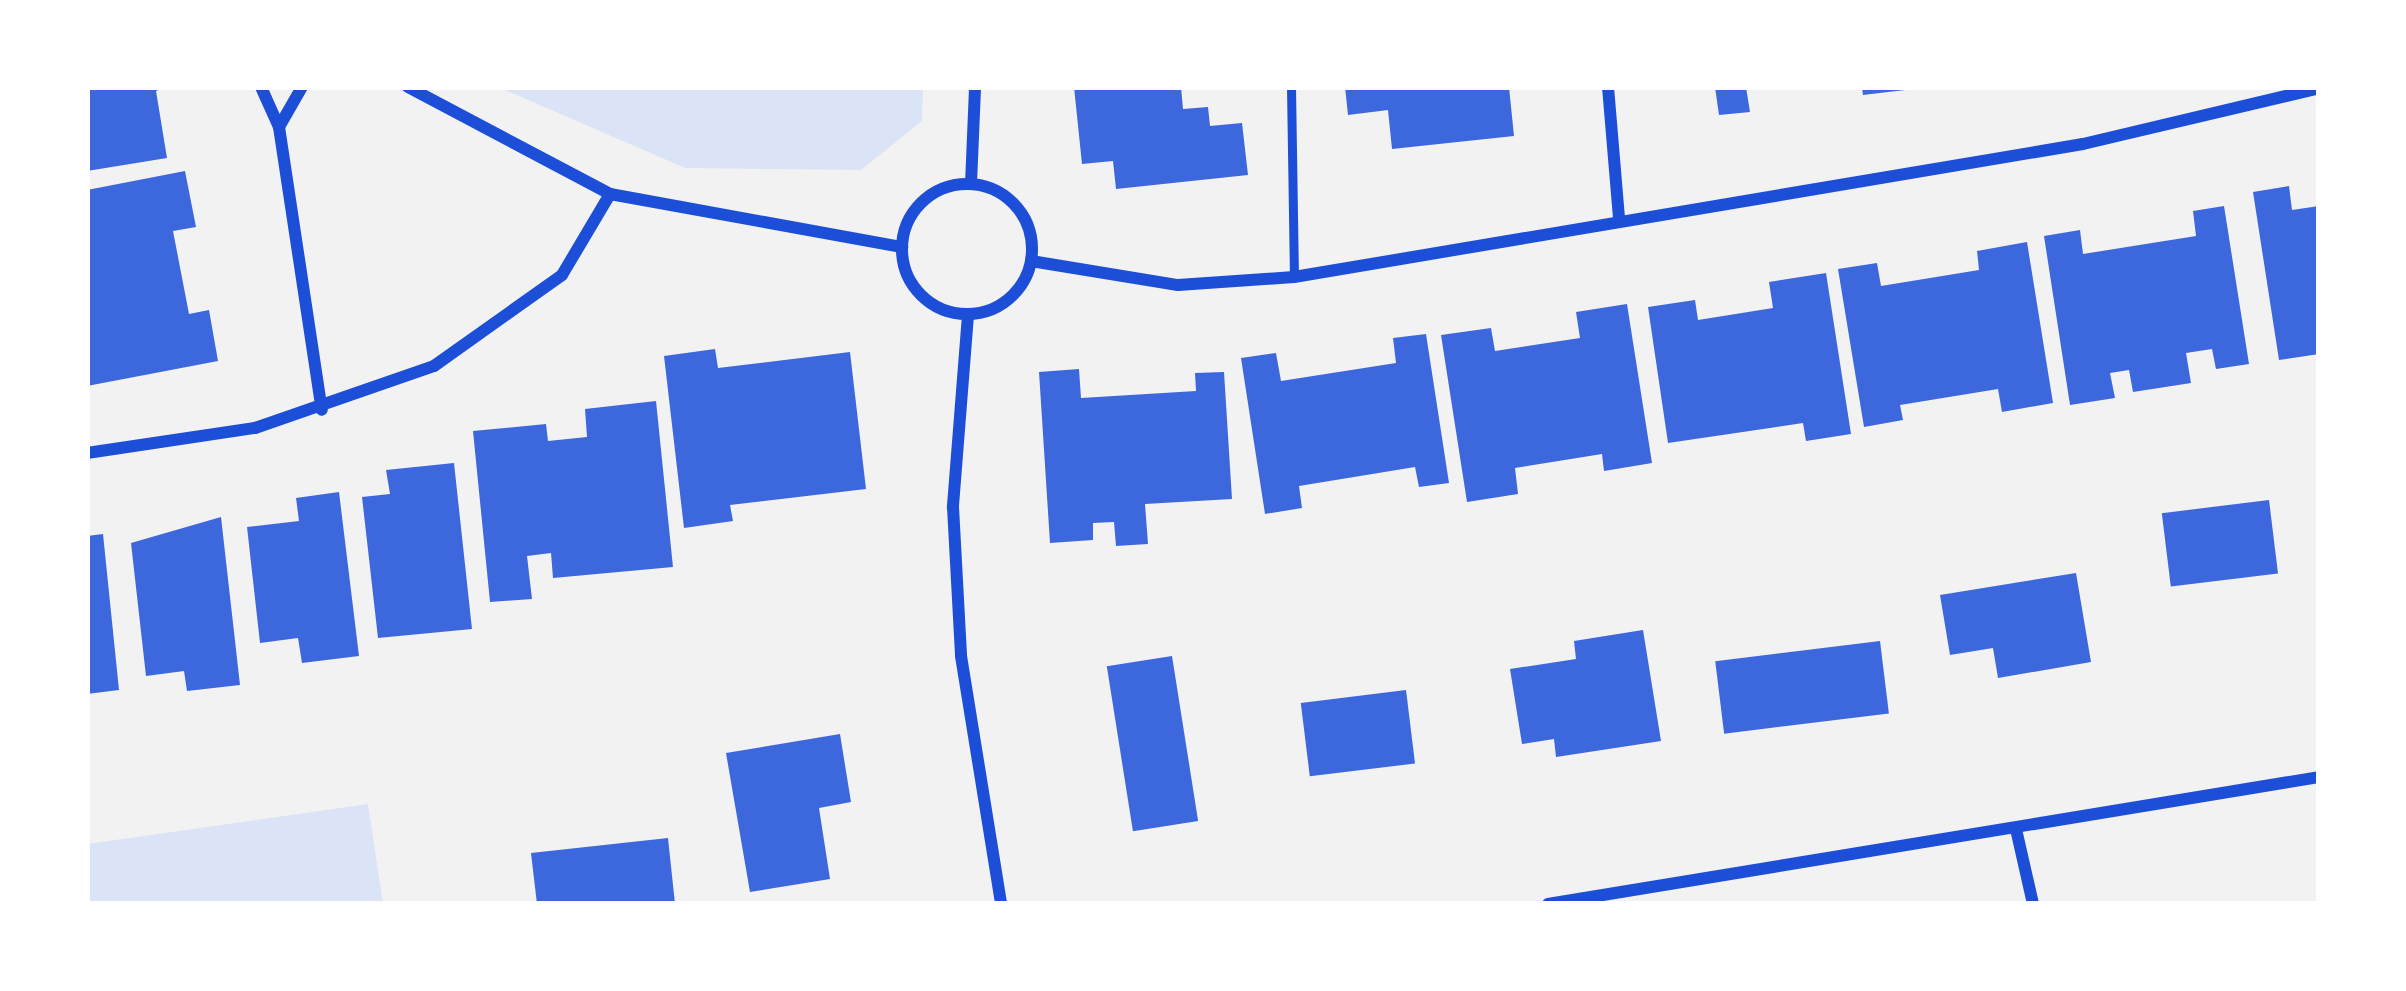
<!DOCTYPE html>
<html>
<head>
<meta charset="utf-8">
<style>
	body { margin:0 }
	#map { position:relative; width:2406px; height:991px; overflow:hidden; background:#f2f2f2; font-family:Signika,sans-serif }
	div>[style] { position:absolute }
	.green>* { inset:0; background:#dbe4f7 }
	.building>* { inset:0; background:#3d67dc; transform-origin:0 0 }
	.service>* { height:9px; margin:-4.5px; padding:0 4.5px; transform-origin:4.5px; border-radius:4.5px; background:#1d4ed8 }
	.minor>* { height:12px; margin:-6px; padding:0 6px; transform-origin:6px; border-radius:6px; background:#1d4ed8 }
	.minor>.ring { margin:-6px; padding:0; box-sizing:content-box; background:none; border:12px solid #1d4ed8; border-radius:50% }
	span { translate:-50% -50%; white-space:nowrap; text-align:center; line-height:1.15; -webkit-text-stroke:9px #fff; paint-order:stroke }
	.frame { position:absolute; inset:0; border:90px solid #fff; pointer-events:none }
</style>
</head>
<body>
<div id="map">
	<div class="green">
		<i style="clip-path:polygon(498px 87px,923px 87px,922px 121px,861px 170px,685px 168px)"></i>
		<i style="clip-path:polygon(368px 804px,383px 904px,87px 904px,87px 844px)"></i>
	</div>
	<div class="building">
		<i style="clip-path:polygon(87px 87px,166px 87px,156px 91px,167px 158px,87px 171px)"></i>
		<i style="clip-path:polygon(1074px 87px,1181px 87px,1183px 109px,1208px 107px,1210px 126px,1242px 123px,1248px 175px,1116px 189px,1113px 161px,1082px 164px)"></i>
		<i style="clip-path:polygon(1345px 87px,1509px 87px,1514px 136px,1392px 149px,1388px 110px,1348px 115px)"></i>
		<i style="clip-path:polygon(1715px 87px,1746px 87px,1750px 112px,1719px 115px)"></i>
		<i style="clip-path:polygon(1862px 87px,1905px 87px,1905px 90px,1863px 95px)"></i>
		<i style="clip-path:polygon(185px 171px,196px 227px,173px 231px,189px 314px,209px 310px,218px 361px,87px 386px,87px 190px)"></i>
		<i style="clip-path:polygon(2289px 186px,2292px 210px,2319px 206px,2319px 354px,2279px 360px,2253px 192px)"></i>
		<i style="clip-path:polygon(2224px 206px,2249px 364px,2216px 369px,2212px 349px,2186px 353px,2191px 383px,2133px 392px,2129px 370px,2110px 373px,2115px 398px,2070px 405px,2044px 236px,2080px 230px,2083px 254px,2196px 236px,2193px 211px)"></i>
		<i style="clip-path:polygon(2027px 242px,2053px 403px,2002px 412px,1998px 389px,1900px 405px,1903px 420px,1864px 427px,1838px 269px,1877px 263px,1881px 286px,1979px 270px,1977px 251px)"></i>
		<i style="clip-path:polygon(1826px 273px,1851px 434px,1806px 441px,1803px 423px,1668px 443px,1648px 307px,1695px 300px,1698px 320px,1773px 308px,1769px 282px)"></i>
		<i style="clip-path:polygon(1627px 304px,1652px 463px,1604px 471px,1602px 454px,1515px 468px,1518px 494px,1467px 502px,1441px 335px,1491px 328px,1495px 351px,1580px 338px,1576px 312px)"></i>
		<i style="clip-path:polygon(1426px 334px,1449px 483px,1419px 487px,1415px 467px,1299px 486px,1302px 508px,1265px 514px,1241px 358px,1276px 353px,1281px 381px,1396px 363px,1393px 338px)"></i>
		<i style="clip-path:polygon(715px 349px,718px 368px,850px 352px,866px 489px,730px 505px,733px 521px,684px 528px,664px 356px)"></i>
		<i style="clip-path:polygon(1079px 369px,1081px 398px,1196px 391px,1195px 373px,1224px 372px,1232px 499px,1145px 504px,1148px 544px,1116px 546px,1114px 522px,1093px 523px,1093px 540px,1050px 543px,1039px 372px)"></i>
		<i style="clip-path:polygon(656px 401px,673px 567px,553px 578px,551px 553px,527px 556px,532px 599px,490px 602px,473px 431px,546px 424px,548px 441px,587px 437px,585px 409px)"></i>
		<i style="clip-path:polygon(454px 463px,472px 629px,378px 638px,362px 497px,390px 494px,386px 470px)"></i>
		<i style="clip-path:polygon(339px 492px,359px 656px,302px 663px,298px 638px,260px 643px,247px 527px,299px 521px,296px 498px)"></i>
		<i style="left:2269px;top:500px;width:74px;height:108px;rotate:83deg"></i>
		<i style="clip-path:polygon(221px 517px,240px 685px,187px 691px,184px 671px,146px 676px,131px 543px)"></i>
		<i style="clip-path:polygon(103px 534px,119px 690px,87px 694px,87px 536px)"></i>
		<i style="clip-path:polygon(2076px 573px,2091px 662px,1998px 678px,1993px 648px,1950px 655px,1940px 595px)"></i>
		<i style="clip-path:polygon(1643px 630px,1661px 741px,1556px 757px,1554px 739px,1522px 744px,1510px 669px,1576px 659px,1574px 641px)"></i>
		<i style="left:1880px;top:641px;width:73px;height:166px;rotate:83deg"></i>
		<i style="left:1172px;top:656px;width:167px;height:66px;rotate:81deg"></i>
		<i style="left:1406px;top:690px;width:74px;height:106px;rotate:83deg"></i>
		<i style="clip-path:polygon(840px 734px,851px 802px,819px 808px,830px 879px,750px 892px,726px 753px)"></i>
		<i style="clip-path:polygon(668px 838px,675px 904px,537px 904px,531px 853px)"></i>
	</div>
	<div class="service">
		<i style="left:1291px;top:87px;width:190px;rotate:89.1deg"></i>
	</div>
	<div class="minor">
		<i style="left:261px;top:87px;width:44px;rotate:65.8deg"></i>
		<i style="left:279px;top:127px;width:286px;rotate:81.4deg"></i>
		<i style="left:408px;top:87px;width:229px;rotate:27.9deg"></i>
		<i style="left:610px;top:194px;width:297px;rotate:10.3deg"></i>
		<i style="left:1608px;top:87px;width:132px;rotate:85.2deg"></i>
		<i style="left:279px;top:127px;width:46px;rotate:-60.1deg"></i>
		<i style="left:971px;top:184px;width:97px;rotate:-87.6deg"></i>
		<i class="ring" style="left:902px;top:184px;width:118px;height:118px"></i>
		<i style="left:1031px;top:261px;width:149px;rotate:9.3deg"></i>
		<i style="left:1178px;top:285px;width:116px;rotate:-3.9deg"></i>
		<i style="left:1294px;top:277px;width:800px;rotate:-9.57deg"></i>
		<i style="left:2083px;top:144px;width:243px;rotate:-13.3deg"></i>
		<i style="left:968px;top:315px;width:193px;rotate:94.5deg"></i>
		<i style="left:953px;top:507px;width:149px;rotate:86.9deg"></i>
		<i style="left:961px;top:656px;width:251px;rotate:80.8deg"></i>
		<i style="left:87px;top:453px;width:170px;rotate:-8.5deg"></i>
		<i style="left:255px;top:428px;width:189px;rotate:-19.1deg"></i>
		<i style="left:434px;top:366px;width:157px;rotate:-35.4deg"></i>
		<i style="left:562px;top:275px;width:94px;rotate:-59.3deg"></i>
		<i style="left:2016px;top:829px;width:77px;rotate:77.2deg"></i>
		<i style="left:1548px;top:904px;width:781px;rotate:-9.35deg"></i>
	</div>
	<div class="frame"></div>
</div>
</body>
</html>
